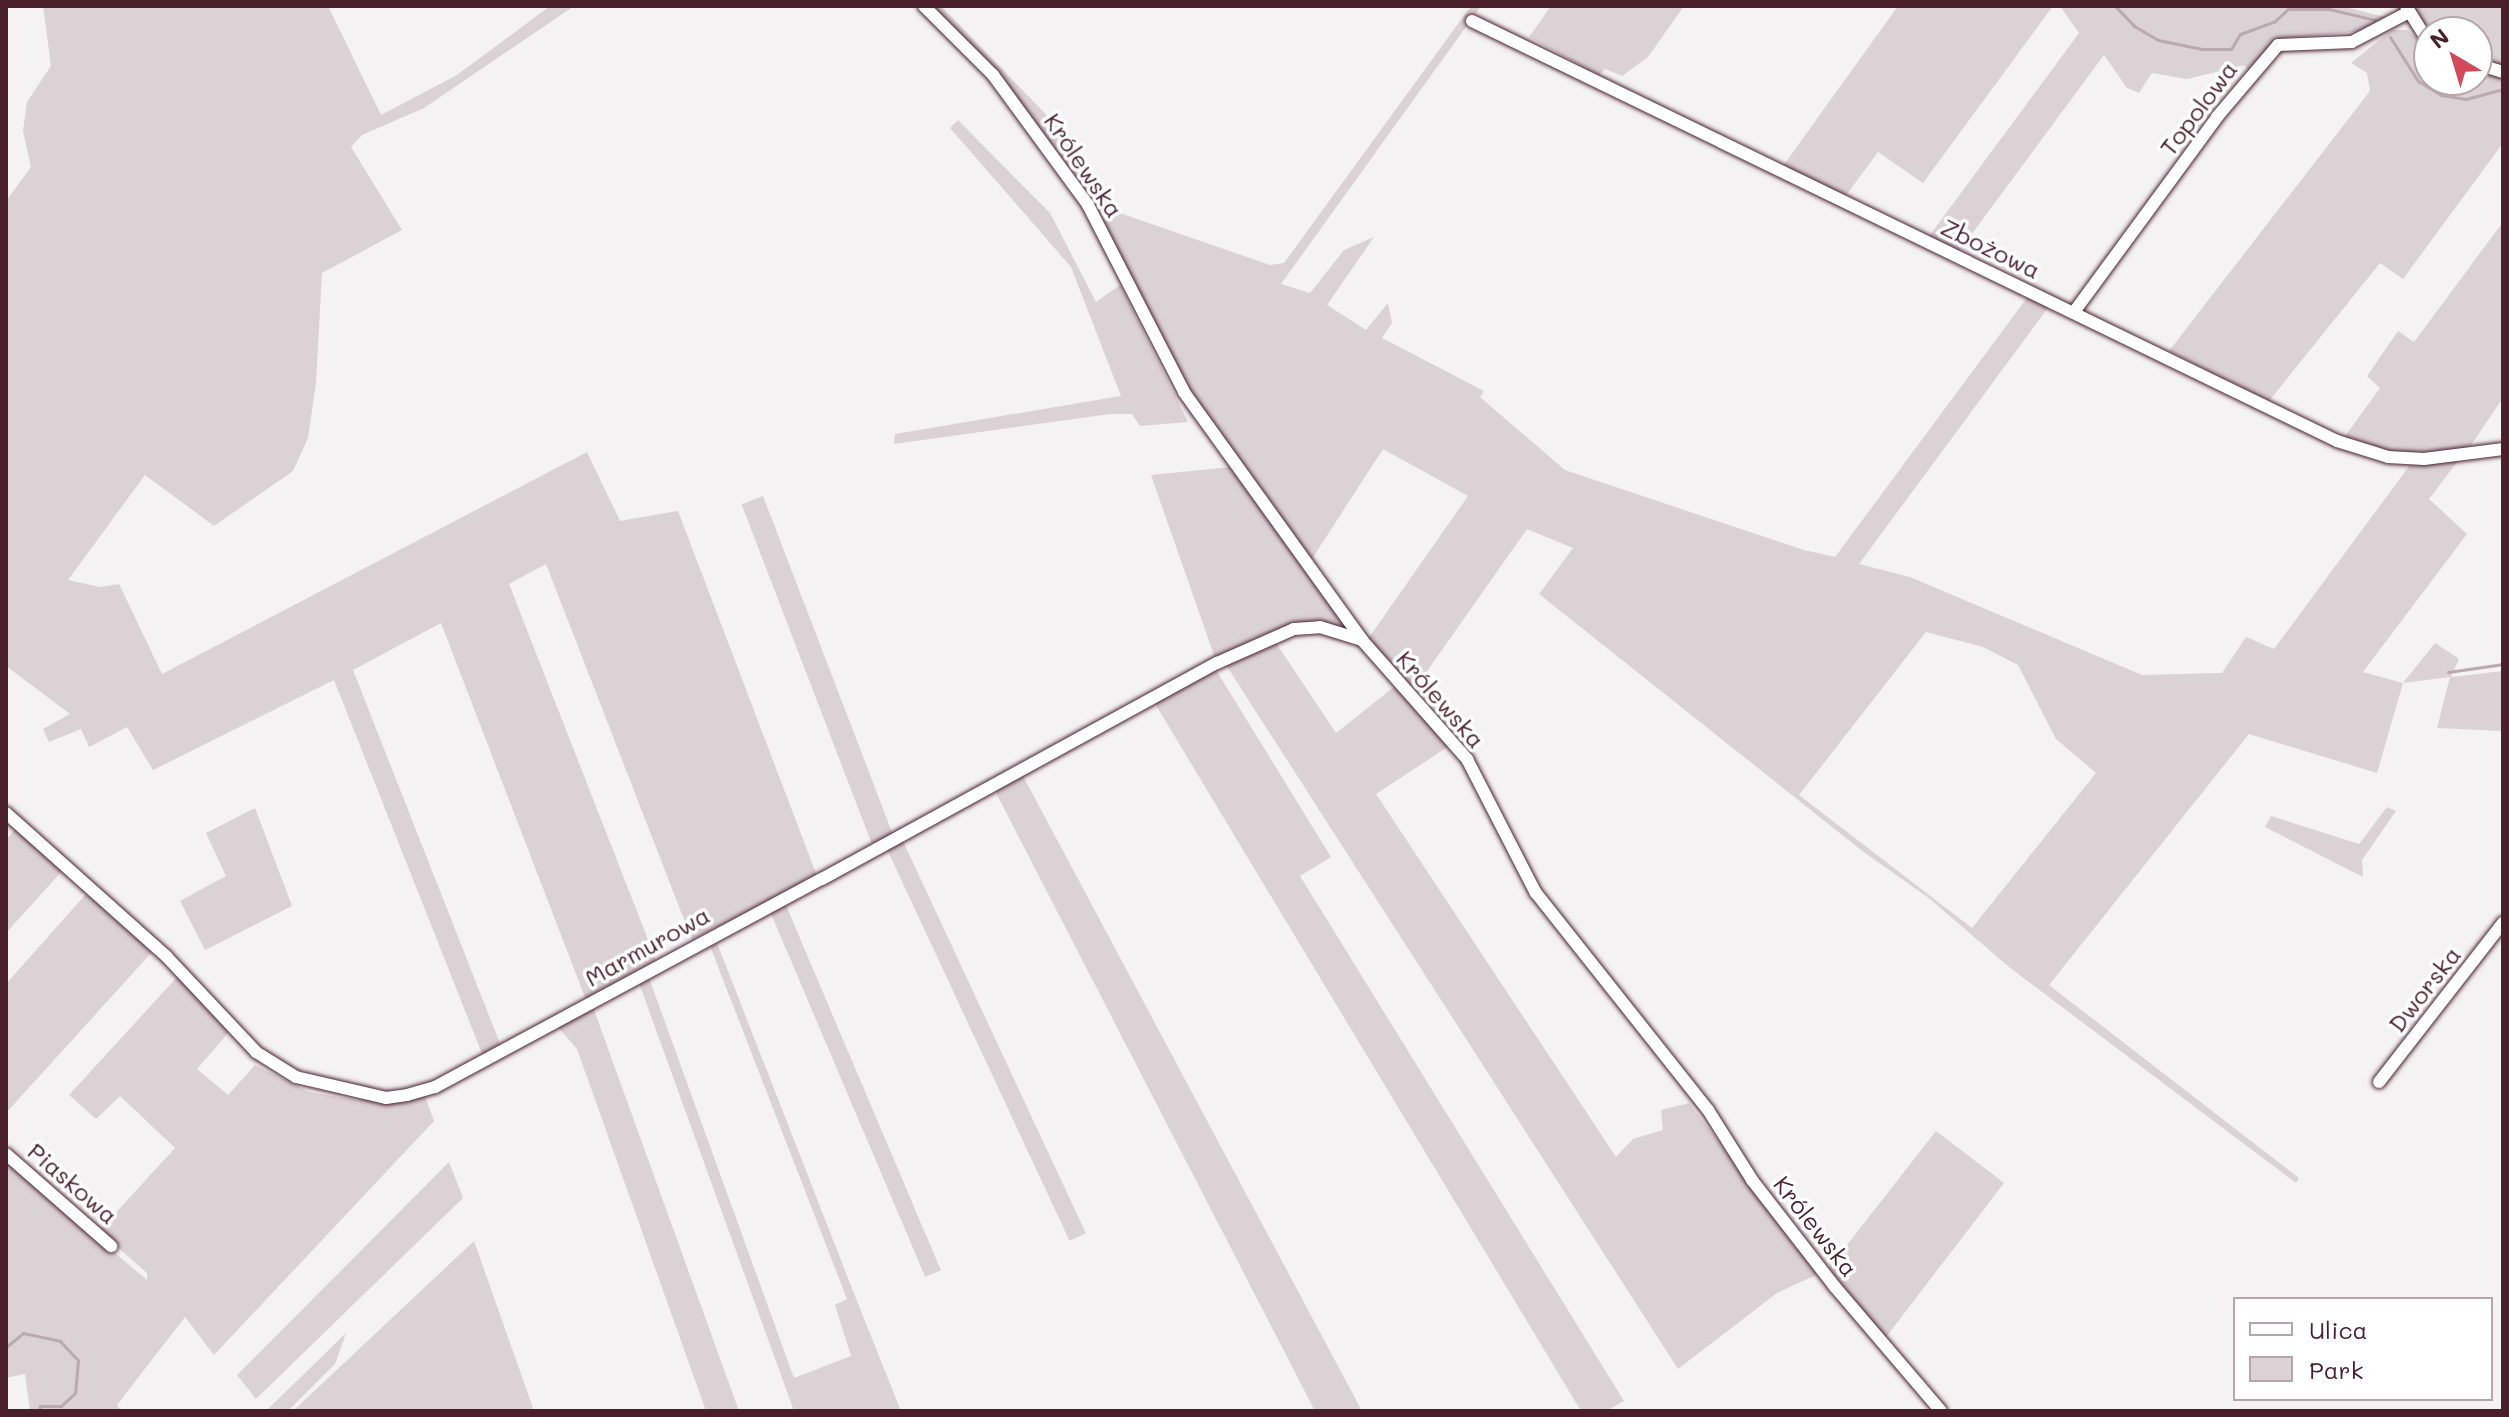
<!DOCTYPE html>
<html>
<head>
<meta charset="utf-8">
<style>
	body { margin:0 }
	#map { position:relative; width:2509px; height:1417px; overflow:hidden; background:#f4f2f2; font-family:Mali,sans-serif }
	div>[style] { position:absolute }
	.green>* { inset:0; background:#dbd2d5; transform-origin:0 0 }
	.stream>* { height:3px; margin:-1.5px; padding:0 1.5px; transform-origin:1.5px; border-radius:1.5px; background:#baa9ae }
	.roads { filter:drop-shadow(0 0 2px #4a1f2b) drop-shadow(0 0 2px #4a1f2b) }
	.minor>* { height:12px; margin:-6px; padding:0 6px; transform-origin:6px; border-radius:6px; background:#fff }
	span { translate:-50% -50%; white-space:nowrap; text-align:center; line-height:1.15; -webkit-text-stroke:7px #fff; paint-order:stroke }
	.street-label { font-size:24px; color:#4a1f2b }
	.frame { position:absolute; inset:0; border:8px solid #4a1f2b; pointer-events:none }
	.legend { position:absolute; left:2233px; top:1297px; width:260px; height:104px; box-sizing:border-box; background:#fff; border:2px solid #b7a5aa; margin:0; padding:10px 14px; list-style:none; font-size:24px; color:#4a1f2b }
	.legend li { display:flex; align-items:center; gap:16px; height:40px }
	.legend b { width:40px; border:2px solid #b7a5aa }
	.north { position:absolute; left:2413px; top:16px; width:80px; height:80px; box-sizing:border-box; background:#fff; border:2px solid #b7a5aa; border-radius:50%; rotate:322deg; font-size:22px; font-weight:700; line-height:32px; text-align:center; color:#4a1f2b }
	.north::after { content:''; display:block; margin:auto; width:28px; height:36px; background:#d1495b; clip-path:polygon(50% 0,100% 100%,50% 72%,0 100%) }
</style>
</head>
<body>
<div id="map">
	<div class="green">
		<i style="clip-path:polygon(43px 6px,328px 6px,381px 115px,457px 75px,550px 6px,574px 6px,424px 108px,362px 135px,351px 147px,402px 230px,322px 273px,316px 383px,308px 438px,293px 471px,214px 526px,145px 475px,68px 580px,100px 587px,119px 584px,162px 674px,587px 452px,620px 521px,678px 511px,817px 876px,692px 940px,546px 564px,509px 584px,656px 960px,586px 1000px,441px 623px,353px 670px,501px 1046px,483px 1056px,334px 680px,153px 770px,127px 727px,89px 747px,81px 729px,49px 742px,43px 729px,70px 714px,6px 666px,6px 201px,31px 167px,23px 131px,27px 102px,51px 66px)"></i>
		<i style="clip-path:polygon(evenodd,928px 6px,941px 6px,1064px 133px,1111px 210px,1270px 265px,1284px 263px,1471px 6px,1481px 6px,1281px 284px,1310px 293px,1344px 250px,1374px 237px,1327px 305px,1366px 330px,1388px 303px,1392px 323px,1382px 338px,1484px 391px,1480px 397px,1565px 470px,1804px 550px,1835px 557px,2029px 295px,2050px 305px,1859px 564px,1910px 577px,2142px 675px,2222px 673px,2246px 637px,2274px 649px,2413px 461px,2461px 457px,2429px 499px,2467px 534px,2363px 672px,2403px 683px,2435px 643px,2459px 659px,2451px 677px,2503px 671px,2503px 731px,2437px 728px,2450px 677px,2403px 683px,2377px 773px,2249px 734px,2049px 985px,2299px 1178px,2296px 1183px,2009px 967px,1930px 899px,1861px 850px,1539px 594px,1573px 548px,1527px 529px,1411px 694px,1368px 639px,1468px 496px,1383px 449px,1310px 562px,1188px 389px,1092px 203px,1057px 150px,988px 67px,928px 6px,1926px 632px,1983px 647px,2018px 665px,2056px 739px,2096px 773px,1972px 928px,1799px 795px,1926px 632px)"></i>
		<i style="clip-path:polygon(1551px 6px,1684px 6px,1648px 57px,1622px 76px,1605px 69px,1599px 75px,1529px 37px)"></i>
		<i style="clip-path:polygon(1898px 6px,2053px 6px,1923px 183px,1878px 152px,1844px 198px,1783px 166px)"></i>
		<i style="clip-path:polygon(2060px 6px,2341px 6px,2385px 17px,2373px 30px,2285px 38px,2248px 70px,2245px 65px,2187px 79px,2152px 73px,2139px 93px,2127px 88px,2104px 55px,1957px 254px,1927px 239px,2079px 33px)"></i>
		<i style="clip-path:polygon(2413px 6px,2503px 6px,2503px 65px,2477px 57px,2477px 32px,2429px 32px)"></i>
		<i style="clip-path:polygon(2392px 30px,2407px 30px,2429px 47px,2429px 80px,2477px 80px,2477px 69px,2503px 77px,2503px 143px,2403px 279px,2380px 263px,2269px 401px,2169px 351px,2370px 91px,2367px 73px,2351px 63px)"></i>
		<i style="clip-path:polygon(958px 120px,1050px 213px,1096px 302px,1120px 285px,1188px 422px,1140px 426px,1132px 414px,1110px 414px,894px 444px,895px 434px,1121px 396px,1071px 267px,950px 128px)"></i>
		<i style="clip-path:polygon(2503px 222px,2503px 398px,2467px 451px,2388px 453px,2343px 439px,2380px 388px,2367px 376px,2398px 331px,2414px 342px)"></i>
		<i style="clip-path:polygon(1231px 467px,1344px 623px,1338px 629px,1319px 623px,1215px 658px,1151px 475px)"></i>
		<i style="left:763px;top:496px;width:363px;height:23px;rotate:69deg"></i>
		<i style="clip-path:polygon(1276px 643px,1336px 733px,1394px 687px,1449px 746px,1376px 794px,1616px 1157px,1633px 1139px,1663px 1130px,1661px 1110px,1689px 1103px,1818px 1272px,1814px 1276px,1777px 1293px,1678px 1369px,1226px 665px)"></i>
		<i style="clip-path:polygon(1216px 670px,1331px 857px,1300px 876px,1624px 1401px,1606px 1411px,1581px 1411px,1154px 702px)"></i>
		<i style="clip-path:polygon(1023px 776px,1362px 1411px,1315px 1411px,995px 791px)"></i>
		<i style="clip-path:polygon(2387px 807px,2396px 811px,2362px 860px,2363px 877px,2265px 827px,2271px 816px,2359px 844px)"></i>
		<i style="clip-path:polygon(255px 808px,292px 906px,205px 950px,180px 901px,226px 876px,206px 833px)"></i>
		<i style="clip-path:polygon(17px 827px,62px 871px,6px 933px,6px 840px)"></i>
		<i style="left:902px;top:839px;width:435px;height:18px;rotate:65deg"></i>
		<i style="clip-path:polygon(86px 894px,152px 952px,6px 1113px,6px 984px)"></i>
		<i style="left:785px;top:903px;width:399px;height:17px;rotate:67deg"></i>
		<i style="clip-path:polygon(717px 943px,855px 1296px,901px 1411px,794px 1411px,639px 983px,649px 978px,794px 1378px,851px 1356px,835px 1305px,847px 1299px,710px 946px)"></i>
		<i style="clip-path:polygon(179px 975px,229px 1032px,197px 1069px,228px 1095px,255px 1065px,309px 1092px,357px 1100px,425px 1096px,434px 1121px,214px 1355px,185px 1317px,117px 1405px,121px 1411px,30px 1411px,25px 1374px,6px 1378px,6px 1162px,147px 1280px,147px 1273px,99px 1231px,175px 1148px,120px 1096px,96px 1119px,69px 1095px)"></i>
		<i style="clip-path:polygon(593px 1007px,739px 1411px,706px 1411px,577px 1049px,557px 1026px)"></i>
		<i style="clip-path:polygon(1936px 1131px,2004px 1183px,1883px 1341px,1829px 1268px)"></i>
		<i style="clip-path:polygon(449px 1162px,463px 1198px,256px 1399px,237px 1375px)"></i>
		<i style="clip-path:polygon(474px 1241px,534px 1411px,293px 1411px)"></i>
		<i style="clip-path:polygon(346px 1333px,335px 1364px,288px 1411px,266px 1411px)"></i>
	</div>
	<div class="stream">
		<i style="left:2115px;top:6px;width:28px;rotate:46deg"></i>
		<i style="left:2134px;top:26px;width:28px;rotate:30deg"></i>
		<i style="left:2158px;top:40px;width:45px;rotate:11.6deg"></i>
		<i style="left:2202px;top:49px;width:29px"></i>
		<i style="left:2231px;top:49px;width:17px;rotate:-59deg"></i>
		<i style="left:2240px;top:34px;width:37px;rotate:-20deg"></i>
		<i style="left:2275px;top:21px;width:18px;rotate:-43deg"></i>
		<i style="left:2288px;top:9px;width:41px"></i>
		<i style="left:2329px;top:9px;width:47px;rotate:13.4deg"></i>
		<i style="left:2390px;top:37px;width:52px;rotate:57.5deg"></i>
		<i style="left:2418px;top:81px;width:27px;rotate:31deg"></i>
		<i style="left:2441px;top:95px;width:25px;rotate:9deg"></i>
		<i style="left:2466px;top:99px;width:38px;rotate:-15deg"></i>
		<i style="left:2448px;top:672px;width:56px;rotate:-8.3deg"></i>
		<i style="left:6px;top:1347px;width:22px;rotate:-39deg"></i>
		<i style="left:23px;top:1333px;width:38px;rotate:12deg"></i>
		<i style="left:60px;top:1341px;width:26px;rotate:47deg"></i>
		<i style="left:78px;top:1360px;width:33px;rotate:95deg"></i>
		<i style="left:75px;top:1393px;width:19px;rotate:137deg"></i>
		<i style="left:61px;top:1406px;width:21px;rotate:180deg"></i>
		<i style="left:40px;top:1406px;width:5px;rotate:101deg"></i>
	</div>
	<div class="roads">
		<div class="minor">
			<i style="left:924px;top:6px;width:98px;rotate:45deg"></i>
			<i style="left:993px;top:75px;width:161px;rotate:53.8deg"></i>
			<i style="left:1088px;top:205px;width:210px;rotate:62.8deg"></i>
			<i style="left:1184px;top:392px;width:305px;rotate:54.3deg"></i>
			<i style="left:1362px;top:640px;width:159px;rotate:48.6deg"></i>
			<i style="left:1467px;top:759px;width:151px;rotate:62.8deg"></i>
			<i style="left:1536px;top:893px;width:277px;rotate:51.6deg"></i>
			<i style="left:1708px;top:1110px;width:83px;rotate:57.8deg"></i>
			<i style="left:1752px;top:1180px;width:135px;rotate:52.2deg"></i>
			<i style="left:1835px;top:1287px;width:163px;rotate:49.5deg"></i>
			<i style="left:2406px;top:6px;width:44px;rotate:58.1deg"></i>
			<i style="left:1472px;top:21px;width:962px;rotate:25.9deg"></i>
			<i style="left:2337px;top:441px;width:53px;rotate:17.4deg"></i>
			<i style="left:2388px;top:457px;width:36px;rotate:3deg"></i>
			<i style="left:2424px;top:459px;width:80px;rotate:-7.2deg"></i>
			<i style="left:2477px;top:64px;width:27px;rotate:17deg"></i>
			<i style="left:2074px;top:312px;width:242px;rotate:-53.7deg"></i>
			<i style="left:2217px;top:117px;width:94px;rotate:-49.7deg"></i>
			<i style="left:2278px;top:45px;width:74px;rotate:-2.3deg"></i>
			<i style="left:2352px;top:42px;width:64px;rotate:-27.8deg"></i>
			<i style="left:6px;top:813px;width:215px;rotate:41.8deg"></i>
			<i style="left:166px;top:956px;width:132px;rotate:46.8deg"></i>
			<i style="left:256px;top:1052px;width:47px;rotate:32deg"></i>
			<i style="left:296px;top:1077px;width:92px;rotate:13.1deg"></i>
			<i style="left:386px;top:1098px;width:21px;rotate:-8deg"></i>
			<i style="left:407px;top:1095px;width:29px;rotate:-16deg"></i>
			<i style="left:435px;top:1087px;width:439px;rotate:-28.3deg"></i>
			<i style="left:822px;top:879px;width:450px;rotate:-28.7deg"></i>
			<i style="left:1217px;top:663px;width:84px;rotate:-23.8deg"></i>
			<i style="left:1294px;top:629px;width:26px;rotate:-4deg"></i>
			<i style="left:1320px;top:627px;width:44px;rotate:17.2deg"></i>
			<i style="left:2379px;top:1082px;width:202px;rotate:-52.1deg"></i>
			<i style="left:6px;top:1154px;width:140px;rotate:41.2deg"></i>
		</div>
	</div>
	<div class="street-label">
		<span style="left:2198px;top:108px;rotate:-53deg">Topolowa</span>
		<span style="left:1084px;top:165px;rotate:56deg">Królewska</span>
		<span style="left:1991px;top:248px;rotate:26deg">Zbożowa</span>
		<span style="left:1441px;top:699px;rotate:49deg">Królewska</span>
		<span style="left:647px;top:946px;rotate:-29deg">Marmurowa</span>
		<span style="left:2424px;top:989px;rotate:-52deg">Dworska</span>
		<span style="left:73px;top:1183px;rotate:41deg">Piaskowa</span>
		<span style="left:1816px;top:1226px;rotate:52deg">Królewska</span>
	</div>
	<div class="frame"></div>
	<ul class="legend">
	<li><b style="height:10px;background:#fff"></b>Ulica</li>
	<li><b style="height:22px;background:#dbd2d5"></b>Park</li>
	</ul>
	<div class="north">N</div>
</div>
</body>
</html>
